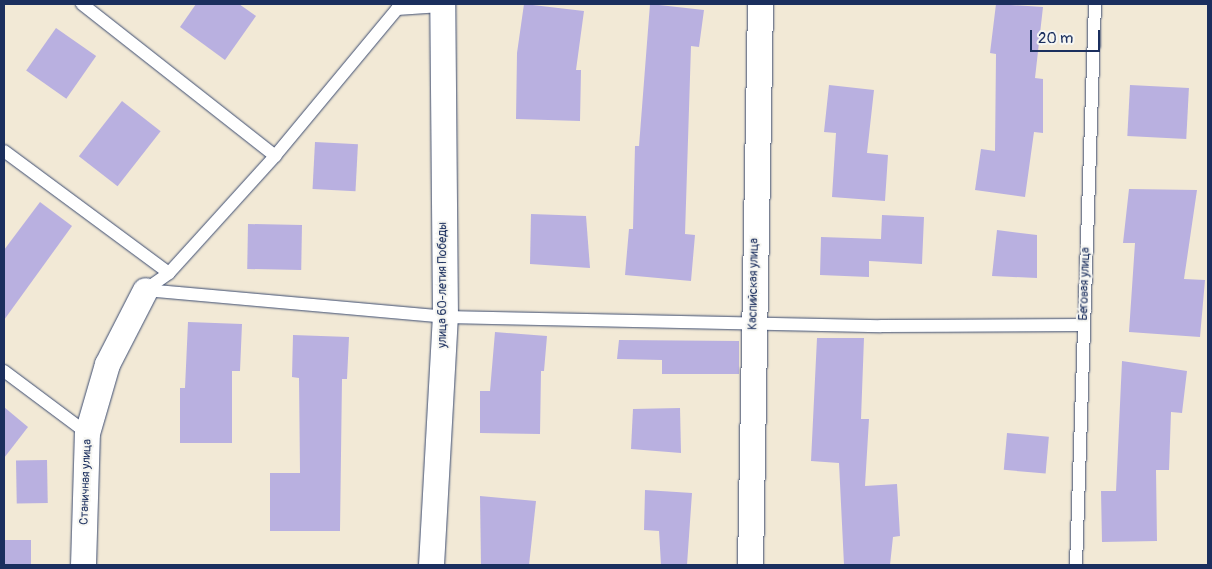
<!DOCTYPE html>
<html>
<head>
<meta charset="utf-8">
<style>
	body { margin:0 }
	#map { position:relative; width:1212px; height:569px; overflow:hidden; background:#f2e9d6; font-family:Pangolin,sans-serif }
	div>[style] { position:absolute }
	.building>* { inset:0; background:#b9b0e0; transform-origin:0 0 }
	.roads { filter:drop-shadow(0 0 1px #3b4b70) drop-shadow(0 0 1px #3b4b70) }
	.service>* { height:12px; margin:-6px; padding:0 6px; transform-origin:6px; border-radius:6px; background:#fff }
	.minor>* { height:25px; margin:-12.5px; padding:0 12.5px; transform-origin:12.5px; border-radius:12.5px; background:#fff }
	span { translate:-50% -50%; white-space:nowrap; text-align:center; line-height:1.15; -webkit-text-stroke:4px #f6f6f2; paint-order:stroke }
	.street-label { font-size:12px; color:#1b2f5e }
	.frame { position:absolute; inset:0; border:5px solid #1b2f5e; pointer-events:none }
	.scale { position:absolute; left:1030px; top:30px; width:70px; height:22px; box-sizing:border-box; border:2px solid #1b2f5e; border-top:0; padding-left:6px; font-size:15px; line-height:18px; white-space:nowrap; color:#1b2f5e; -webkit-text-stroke:4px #f6f6f2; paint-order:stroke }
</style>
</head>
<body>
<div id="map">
	<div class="building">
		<i style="clip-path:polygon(196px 4px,239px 4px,256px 16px,225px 60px,180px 27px)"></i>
		<i style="clip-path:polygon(524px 4px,584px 11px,576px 70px,581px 70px,580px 121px,516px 119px,517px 53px)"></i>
		<i style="clip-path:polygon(650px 4px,704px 10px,699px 47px,691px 46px,685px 234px,695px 235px,691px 281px,625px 275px,629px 229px,633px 229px,635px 146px,639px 146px)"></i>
		<i style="clip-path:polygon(996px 4px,1043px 7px,1035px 78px,1043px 79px,1043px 133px,1034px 132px,1025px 197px,975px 190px,981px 149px,995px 151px,996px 54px,990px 53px)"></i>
		<i style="left:56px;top:28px;width:49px;height:52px;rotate:35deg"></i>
		<i style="clip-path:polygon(829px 85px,874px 90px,867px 153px,888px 155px,885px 201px,832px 197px,836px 133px,824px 132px)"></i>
		<i style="left:1130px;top:85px;width:59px;height:51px;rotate:3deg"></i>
		<i style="left:122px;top:101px;width:49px;height:70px;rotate:38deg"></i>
		<i style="left:315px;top:142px;width:43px;height:47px;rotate:3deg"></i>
		<i style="clip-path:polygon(1129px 189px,1197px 190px,1184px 279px,1205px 280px,1200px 337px,1129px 332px,1135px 243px,1123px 243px)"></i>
		<i style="clip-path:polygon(40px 202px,72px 226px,4px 320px,4px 250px)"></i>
		<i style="clip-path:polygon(531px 214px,586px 216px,590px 268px,530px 264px)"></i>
		<i style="clip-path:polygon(882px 215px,924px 217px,922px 264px,869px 261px,869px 277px,820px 275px,821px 237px,881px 239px)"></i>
		<i style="left:248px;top:224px;width:54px;height:45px;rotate:1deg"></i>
		<i style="clip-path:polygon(997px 230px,1037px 235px,1037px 278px,992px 276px)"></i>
		<i style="clip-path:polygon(188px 322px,242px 324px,240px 371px,232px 371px,232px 443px,180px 443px,180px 388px,185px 388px)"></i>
		<i style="clip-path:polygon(495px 332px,547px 336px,544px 371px,541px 371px,540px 434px,480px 433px,480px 391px,490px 391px)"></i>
		<i style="clip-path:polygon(293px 335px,349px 337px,347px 379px,342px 379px,340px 531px,270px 531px,270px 473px,300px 473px,299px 378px,292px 377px)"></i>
		<i style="clip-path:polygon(817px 338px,864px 338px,861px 419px,869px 419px,865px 486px,897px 484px,900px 536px,893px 537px,890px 565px,844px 565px,839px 463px,811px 461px)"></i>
		<i style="clip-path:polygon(619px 340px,739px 341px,739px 374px,662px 374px,662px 360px,617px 359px)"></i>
		<i style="clip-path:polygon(1122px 361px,1187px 371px,1182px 413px,1171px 412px,1169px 470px,1156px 470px,1157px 541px,1102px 542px,1101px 491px,1116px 491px)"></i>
		<i style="clip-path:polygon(4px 407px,28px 427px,4px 458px)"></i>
		<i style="clip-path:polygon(680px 408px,681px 453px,631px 449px,633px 409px)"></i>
		<i style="left:1007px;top:433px;width:42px;height:37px;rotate:5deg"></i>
		<i style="left:47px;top:460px;width:43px;height:31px;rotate:89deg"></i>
		<i style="clip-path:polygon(645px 490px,692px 493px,687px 565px,661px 565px,659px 531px,644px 530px)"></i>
		<i style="clip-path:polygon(480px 496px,536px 501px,529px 565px,481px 565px)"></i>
		<i style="left:31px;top:540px;width:25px;height:27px;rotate:90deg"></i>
	</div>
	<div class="roads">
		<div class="service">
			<i style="left:82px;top:4px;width:246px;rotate:38.2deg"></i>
			<i style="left:4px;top:151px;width:205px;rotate:36.5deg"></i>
			<i style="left:145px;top:290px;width:301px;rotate:5.1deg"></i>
			<i style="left:445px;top:317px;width:436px;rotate:1.2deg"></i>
			<i style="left:881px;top:326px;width:202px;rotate:-0.3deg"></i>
			<i style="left:145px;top:290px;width:29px;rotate:-35deg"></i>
			<i style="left:169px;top:273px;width:158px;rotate:-47.8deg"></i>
			<i style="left:275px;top:156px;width:191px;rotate:-50.3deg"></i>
			<i style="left:397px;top:9px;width:44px;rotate:-3.9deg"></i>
			<i style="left:4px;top:371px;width:104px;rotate:36.8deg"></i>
			<i style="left:1076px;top:565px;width:561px;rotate:-88.06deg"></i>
		</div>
		<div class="minor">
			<i style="left:83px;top:565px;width:132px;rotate:-88.3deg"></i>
			<i style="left:87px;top:433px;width:72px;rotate:-73.8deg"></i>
			<i style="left:107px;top:364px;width:83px;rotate:-62.8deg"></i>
			<i style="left:431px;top:565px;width:248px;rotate:-86.8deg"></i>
			<i style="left:445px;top:317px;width:313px;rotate:-90.5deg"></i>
			<i style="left:750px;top:565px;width:561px;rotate:-88.98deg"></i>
		</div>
	</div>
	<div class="street-label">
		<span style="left:754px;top:284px;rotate:-89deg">Каспийская улица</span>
		<span style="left:1085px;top:284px;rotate:-88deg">Беговая улица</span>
		<span style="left:443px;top:285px;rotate:-90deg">улица 60-летия Победы</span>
		<span style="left:86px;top:482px;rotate:-88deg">Станичная улица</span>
	</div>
	<div class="frame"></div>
	<div class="scale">20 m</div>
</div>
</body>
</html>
